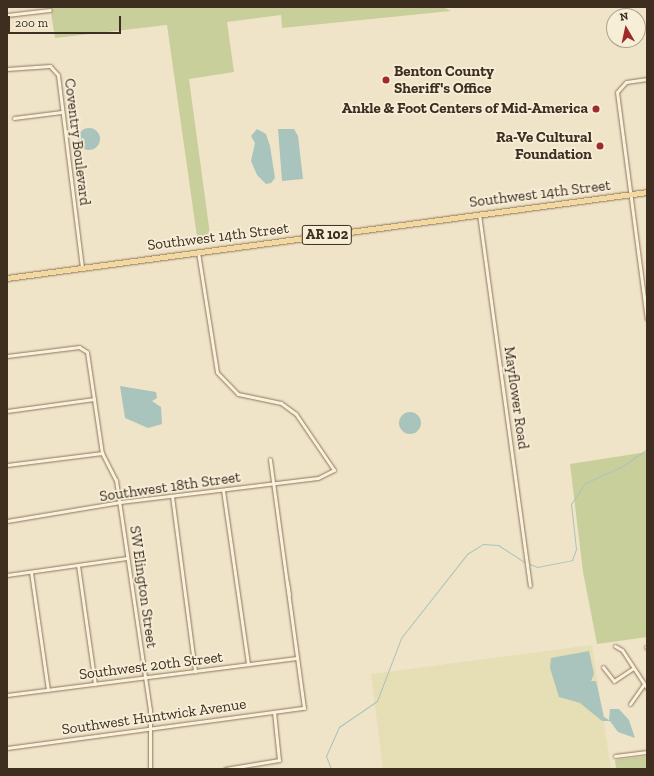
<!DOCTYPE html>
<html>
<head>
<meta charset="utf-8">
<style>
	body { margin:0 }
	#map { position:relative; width:654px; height:776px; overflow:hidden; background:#f0e4c8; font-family:"Zilla Slab",serif }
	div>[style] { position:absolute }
	.farmland>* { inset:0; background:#e6deb5 }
	.green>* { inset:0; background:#c9cf9b }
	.water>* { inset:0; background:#a9c4bc }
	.round { border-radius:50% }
	.stream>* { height:1px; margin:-0.5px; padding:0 0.5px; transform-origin:0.5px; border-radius:0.5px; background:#a9c4bc }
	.roads { filter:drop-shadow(0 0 1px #8d765c) drop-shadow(0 0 1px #8d765c) }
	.minor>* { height:3px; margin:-1.5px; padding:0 1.5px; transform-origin:1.5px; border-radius:1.5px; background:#faf1dc }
	.primary>* { height:5px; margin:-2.5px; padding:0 2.5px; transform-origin:2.5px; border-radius:2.5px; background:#f3d9a0 }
	.dots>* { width:11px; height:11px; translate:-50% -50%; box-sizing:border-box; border:2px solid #f7eed8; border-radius:50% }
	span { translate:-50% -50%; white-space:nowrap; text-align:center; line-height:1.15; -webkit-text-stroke:3.5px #f7eed8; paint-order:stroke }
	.shield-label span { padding:1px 3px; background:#f7eed8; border:1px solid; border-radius:3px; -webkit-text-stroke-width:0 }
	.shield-label { font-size:14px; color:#3d2e20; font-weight:700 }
	.poi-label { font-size:15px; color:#3d2e20; font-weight:700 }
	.left { translate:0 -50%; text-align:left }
	.right { translate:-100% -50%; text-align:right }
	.street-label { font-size:15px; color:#3d2e20 }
	.frame { position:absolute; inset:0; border:8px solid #3d2e20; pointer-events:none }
	.north { position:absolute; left:606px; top:8px; width:40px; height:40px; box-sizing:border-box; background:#f7eed8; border:1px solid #ada18e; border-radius:50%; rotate:351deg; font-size:11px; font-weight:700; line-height:16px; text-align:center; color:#3d2e20 }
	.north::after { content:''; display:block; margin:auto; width:14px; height:18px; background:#9e2a2b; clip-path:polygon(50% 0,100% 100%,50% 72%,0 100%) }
	.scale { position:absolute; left:8px; top:16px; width:113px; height:18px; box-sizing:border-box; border:2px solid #3d2e20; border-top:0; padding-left:5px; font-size:12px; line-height:14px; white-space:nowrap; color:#3d2e20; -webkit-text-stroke:3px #f7eed8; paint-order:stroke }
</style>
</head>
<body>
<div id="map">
	<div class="farmland">
		<i style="clip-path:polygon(592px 645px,611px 769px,383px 769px,371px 674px)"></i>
	</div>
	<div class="green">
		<i style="clip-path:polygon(50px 7px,443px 7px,451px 11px,282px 28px,281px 15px,227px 22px,234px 72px,189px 79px,211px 242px,198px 244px,167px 25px,55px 38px)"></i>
		<i style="clip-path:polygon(647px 452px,647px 637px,597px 644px,583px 572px,570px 464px)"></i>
		<i style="clip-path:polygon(647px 756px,647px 769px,616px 769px,615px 760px)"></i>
	</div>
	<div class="water">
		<i class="round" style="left:78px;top:128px;width:22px;height:22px"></i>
		<i style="clip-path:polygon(257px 129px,266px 134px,270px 146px,275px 178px,271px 183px,266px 184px,257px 175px,251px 161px,255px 143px,251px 136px)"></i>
		<i style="clip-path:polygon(278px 129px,294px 129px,298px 136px,303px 179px,282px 181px)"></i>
		<i style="clip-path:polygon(120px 386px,156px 392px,157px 398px,152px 401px,161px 407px,162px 424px,148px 428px,125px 418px)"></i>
		<i class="round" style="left:399px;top:412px;width:22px;height:22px"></i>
		<i style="clip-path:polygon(589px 651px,594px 674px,591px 681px,596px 681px,604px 717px,609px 720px,610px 709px,619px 709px,629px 720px,635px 738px,618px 732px,610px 721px,602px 721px,580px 703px,559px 697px,550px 668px,551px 658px)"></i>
	</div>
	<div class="stream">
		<i style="left:530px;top:564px;width:8px;rotate:23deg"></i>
		<i style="left:537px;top:567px;width:36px;rotate:-11deg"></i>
		<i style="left:572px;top:560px;width:12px;rotate:-70deg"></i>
		<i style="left:576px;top:549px;width:45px;rotate:-96.3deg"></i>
		<i style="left:571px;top:504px;width:25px;rotate:-56deg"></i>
		<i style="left:585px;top:483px;width:42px;rotate:-24.1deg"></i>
		<i style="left:623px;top:466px;width:29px;rotate:-35deg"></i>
		<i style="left:331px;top:769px;width:14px;rotate:-111deg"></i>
		<i style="left:326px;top:756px;width:32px;rotate:-66deg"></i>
		<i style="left:339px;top:727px;width:46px;rotate:-34.4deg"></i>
		<i style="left:377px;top:701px;width:67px;rotate:-69.1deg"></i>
		<i style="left:401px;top:638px;width:107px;rotate:-51.8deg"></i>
		<i style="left:467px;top:554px;width:19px;rotate:-32deg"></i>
		<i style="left:483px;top:544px;width:15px;rotate:4deg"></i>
		<i style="left:498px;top:545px;width:31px;rotate:33deg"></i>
	</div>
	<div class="roads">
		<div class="minor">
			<i style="left:7px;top:15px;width:43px;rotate:-6.6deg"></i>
			<i style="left:7px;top:69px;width:43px;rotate:-4deg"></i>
			<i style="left:50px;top:66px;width:12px;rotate:48deg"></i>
			<i style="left:58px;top:75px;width:194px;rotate:82.9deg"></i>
			<i style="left:647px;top:79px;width:21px;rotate:172deg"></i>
			<i style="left:626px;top:82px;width:13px;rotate:132deg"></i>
			<i style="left:617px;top:92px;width:229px;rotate:82.5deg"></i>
			<i style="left:14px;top:118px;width:48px;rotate:-7.1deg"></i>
			<i style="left:479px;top:214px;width:375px;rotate:82.2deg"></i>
			<i style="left:7px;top:356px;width:73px;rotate:-7.1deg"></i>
			<i style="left:79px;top:347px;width:9px;rotate:32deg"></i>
			<i style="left:87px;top:352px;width:102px;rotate:81.6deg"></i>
			<i style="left:102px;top:453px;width:30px;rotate:63deg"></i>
			<i style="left:116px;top:480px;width:232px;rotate:81.6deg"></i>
			<i style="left:150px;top:709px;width:60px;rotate:90deg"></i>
			<i style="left:7px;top:411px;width:88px;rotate:-7.9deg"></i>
			<i style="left:7px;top:465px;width:96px;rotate:-7.2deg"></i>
			<i style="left:223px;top:490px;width:176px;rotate:81.8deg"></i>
			<i style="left:172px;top:496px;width:177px;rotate:82.5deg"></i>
			<i style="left:7px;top:521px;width:115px;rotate:-9.5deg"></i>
			<i style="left:120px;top:502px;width:199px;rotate:-6.9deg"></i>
			<i style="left:318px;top:478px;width:18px;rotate:-27deg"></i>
			<i style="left:334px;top:470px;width:68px;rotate:-124.2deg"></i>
			<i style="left:296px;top:414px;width:19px;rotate:-144deg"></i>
			<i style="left:281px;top:403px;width:44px;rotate:-168.2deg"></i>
			<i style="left:238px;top:394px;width:30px;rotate:-134deg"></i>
			<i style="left:217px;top:372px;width:121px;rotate:-99deg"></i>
			<i style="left:78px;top:565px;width:120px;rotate:81.9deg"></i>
			<i style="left:31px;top:572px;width:119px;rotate:81.8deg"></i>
			<i style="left:7px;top:575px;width:121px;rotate:-8.1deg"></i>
			<i style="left:287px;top:582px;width:13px;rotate:81deg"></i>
			<i style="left:615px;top:646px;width:8px;rotate:30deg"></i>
			<i style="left:622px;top:650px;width:45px;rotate:56.7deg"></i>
			<i style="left:646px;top:647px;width:1px;rotate:45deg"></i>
			<i style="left:603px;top:667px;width:18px;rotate:52deg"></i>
			<i style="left:614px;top:681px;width:23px;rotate:-34deg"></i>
			<i style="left:7px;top:695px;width:292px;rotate:-7.3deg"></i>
			<i style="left:630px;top:704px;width:24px;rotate:-55deg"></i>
			<i style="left:7px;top:748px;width:300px;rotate:-7.7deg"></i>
			<i style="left:304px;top:708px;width:251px;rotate:-97.8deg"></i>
			<i style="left:615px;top:756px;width:32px;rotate:-7deg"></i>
			<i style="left:225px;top:769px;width:55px;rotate:-9.5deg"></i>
			<i style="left:279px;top:760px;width:48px;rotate:-95.9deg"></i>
		</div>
		<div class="primary">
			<i style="left:7px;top:278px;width:646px;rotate:-7.65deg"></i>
		</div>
	</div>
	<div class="dots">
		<i style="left:386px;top:80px;background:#9e2a2b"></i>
		<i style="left:596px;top:109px;background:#9e2a2b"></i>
		<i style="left:600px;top:146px;background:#9e2a2b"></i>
	</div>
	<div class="shield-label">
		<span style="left:327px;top:235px">AR 102</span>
	</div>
	<div class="poi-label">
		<span class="left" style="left:394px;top:80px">Benton County<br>Sheriff's Office</span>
		<span class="right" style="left:588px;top:109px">Ankle &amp; Foot Centers of Mid-America</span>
		<span class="right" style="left:592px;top:146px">Ra-Ve Cultural<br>Foundation</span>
	</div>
	<div class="street-label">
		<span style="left:77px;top:142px;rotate:83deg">Coventry Boulevard</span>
		<span style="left:540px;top:194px;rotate:-7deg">Southwest 14th Street</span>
		<span style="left:218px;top:237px;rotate:-7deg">Southwest 14th Street</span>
		<span style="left:516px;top:398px;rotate:82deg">Mayflower Road</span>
		<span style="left:170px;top:487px;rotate:-8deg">Southwest 18th Street</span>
		<span style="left:143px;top:587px;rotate:82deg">SW Elington Street</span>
		<span style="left:151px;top:666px;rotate:-7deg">Southwest 20th Street</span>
		<span style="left:154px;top:717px;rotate:-8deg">Southwest Huntwick Avenue</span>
	</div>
	<div class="frame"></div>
	<div class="north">N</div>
	<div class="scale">200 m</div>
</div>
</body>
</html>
